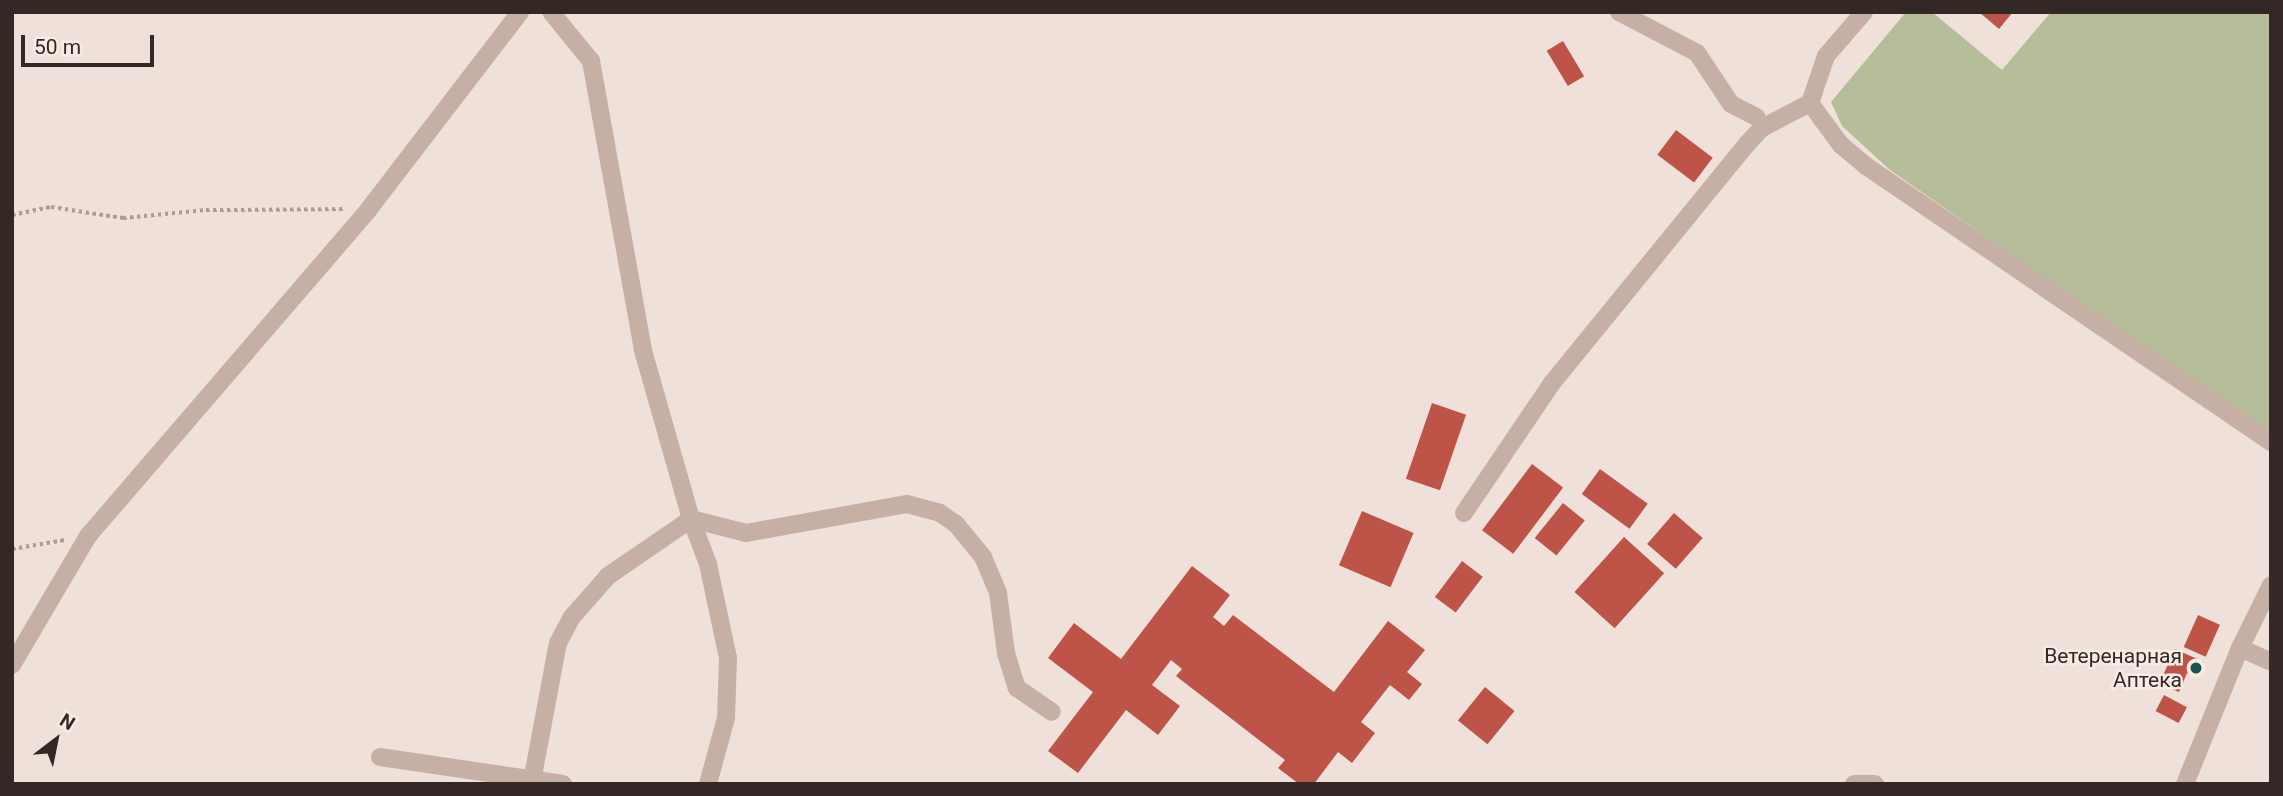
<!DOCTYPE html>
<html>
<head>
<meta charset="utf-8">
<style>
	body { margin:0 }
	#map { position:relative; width:2283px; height:796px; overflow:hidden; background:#efe1d9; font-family:Roboto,sans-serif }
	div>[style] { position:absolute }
	.green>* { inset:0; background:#b6bd9a }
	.building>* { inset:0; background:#be5348; transform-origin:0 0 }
	.path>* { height:3.5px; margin-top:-1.75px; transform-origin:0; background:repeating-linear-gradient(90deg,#b29a90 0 3.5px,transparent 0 7px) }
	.minor>* { height:18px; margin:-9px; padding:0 9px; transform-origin:9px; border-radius:9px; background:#c6b0a6 }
	.dots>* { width:19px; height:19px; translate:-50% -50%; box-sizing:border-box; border:4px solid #f7ece4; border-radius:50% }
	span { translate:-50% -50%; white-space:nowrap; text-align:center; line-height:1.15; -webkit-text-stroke:5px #f7ece4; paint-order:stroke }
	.poi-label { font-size:21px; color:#332826 }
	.right { translate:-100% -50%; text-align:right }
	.frame { position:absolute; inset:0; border:14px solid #332826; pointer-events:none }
	.north { position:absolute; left:21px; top:705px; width:70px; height:70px; -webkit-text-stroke:5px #f7ece4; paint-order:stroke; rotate:32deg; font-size:19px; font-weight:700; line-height:28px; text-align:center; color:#332826 }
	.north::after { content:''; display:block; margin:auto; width:24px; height:32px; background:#332826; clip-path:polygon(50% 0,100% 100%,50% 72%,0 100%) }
	.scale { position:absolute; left:21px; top:35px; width:133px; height:32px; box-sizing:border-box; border:4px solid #332826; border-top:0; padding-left:9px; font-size:21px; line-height:24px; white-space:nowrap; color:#332826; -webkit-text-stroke:5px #f7ece4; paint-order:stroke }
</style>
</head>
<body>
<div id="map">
	<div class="green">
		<i style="clip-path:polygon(1906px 12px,1932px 12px,2002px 70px,2051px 12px,2271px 12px,2271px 436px,1890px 170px,1842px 126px,1831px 102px)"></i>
	</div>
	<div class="building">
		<i style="clip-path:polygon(1979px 12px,2013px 12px,1999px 29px)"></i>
		<i style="left:1563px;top:41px;width:41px;height:19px;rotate:59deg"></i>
		<i style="left:1676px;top:130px;width:46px;height:31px;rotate:37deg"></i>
		<i style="left:1432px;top:403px;width:36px;height:80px;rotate:19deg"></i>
		<i style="left:1532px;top:464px;width:39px;height:83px;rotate:37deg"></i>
		<i style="left:1600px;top:469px;width:59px;height:31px;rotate:36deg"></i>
		<i style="left:1563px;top:503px;width:28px;height:45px;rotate:39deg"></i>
		<i style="left:1362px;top:511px;width:56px;height:59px;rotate:23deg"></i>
		<i style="left:1674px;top:513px;width:38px;height:41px;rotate:41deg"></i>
		<i style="left:1624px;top:537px;width:54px;height:74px;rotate:42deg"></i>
		<i style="left:1462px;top:561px;width:26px;height:45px;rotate:37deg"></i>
		<i style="clip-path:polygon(1192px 566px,1230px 595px,1213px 617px,1224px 626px,1233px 615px,1334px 692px,1388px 621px,1425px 650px,1407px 672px,1422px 684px,1409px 700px,1390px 685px,1361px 722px,1375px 733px,1352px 763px,1338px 752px,1314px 784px,1299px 784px,1278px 768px,1285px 760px,1176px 676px,1182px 669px,1171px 660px,1152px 685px,1180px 706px,1158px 735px,1126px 710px,1078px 773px,1048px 751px,1093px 692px,1048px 658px,1074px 623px,1121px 659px)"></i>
		<i style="left:2198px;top:615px;width:24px;height:35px;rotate:24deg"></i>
		<i style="clip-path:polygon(2175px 649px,2204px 662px,2196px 677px,2187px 673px,2179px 692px,2159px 684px)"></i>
		<i style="left:1485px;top:687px;width:38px;height:43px;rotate:39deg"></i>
		<i style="left:2164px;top:695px;width:26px;height:18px;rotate:28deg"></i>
	</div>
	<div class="path">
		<i style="left:12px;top:215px;width:40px;rotate:-12deg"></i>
		<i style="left:51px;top:207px;width:73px;rotate:8.7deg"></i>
		<i style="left:123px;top:218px;width:83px;rotate:-5.5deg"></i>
		<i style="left:206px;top:210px;width:140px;rotate:-0.4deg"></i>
		<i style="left:12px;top:549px;width:54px;rotate:-9.6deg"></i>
	</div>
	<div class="minor">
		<i style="left:1619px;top:12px;width:88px;rotate:27.7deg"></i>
		<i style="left:1697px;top:53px;width:61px;rotate:56.3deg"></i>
		<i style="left:1731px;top:104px;width:29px;rotate:27deg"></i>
		<i style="left:1864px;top:12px;width:58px;rotate:130.8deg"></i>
		<i style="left:1826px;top:56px;width:50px;rotate:108.8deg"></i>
		<i style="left:1810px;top:103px;width:52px;rotate:53.6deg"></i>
		<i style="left:1841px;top:145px;width:33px;rotate:40deg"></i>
		<i style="left:1866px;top:166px;width:490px;rotate:34.3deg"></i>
		<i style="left:1464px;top:513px;width:157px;rotate:-55.9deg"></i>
		<i style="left:1552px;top:383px;width:308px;rotate:-50.8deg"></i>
		<i style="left:1747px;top:144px;width:22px;rotate:-47deg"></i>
		<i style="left:1762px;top:128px;width:54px;rotate:-27.5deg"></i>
		<i style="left:691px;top:519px;width:57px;rotate:14.3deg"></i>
		<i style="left:746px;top:533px;width:164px;rotate:-10.2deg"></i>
		<i style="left:907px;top:504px;width:34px;rotate:15deg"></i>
		<i style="left:940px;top:513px;width:19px;rotate:35deg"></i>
		<i style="left:956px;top:524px;width:43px;rotate:50.7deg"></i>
		<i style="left:983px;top:557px;width:39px;rotate:67deg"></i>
		<i style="left:998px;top:593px;width:61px;rotate:82.4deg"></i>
		<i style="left:1006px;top:653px;width:37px;rotate:73deg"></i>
		<i style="left:1017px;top:688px;width:42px;rotate:34.4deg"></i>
		<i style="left:691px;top:519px;width:48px;rotate:69.3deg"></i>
		<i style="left:708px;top:564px;width:96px;rotate:78deg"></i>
		<i style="left:728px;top:658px;width:60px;rotate:91.9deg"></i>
		<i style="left:726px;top:718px;width:68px;rotate:105.3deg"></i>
		<i style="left:2240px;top:648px;width:34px;rotate:24deg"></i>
		<i style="left:12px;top:665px;width:150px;rotate:-59.5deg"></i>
		<i style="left:88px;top:536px;width:431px;rotate:-49.3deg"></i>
		<i style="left:369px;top:209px;width:248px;rotate:-52.5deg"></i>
		<i style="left:380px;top:757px;width:185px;rotate:8.4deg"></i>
		<i style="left:533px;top:776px;width:135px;rotate:-79.4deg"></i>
		<i style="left:558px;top:643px;width:30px;rotate:-62deg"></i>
		<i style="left:572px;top:617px;width:55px;rotate:-48.7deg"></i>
		<i style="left:608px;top:576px;width:101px;rotate:-34.5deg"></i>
		<i style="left:691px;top:519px;width:176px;rotate:-105.9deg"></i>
		<i style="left:643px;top:350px;width:294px;rotate:-100.2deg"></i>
		<i style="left:591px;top:61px;width:63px;rotate:-129.2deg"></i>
		<i style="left:1854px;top:784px;width:21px"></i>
		<i style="left:2185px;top:784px;width:147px;rotate:-68deg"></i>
		<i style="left:2240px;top:648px;width:70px;rotate:-63.8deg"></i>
	</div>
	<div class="dots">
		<i style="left:2196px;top:668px;background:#1f514d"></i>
	</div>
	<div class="poi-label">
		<span class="right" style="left:2182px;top:668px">Ветеренарная<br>Аптека</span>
	</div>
	<div class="frame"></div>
	<div class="north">N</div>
	<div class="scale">50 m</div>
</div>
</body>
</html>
